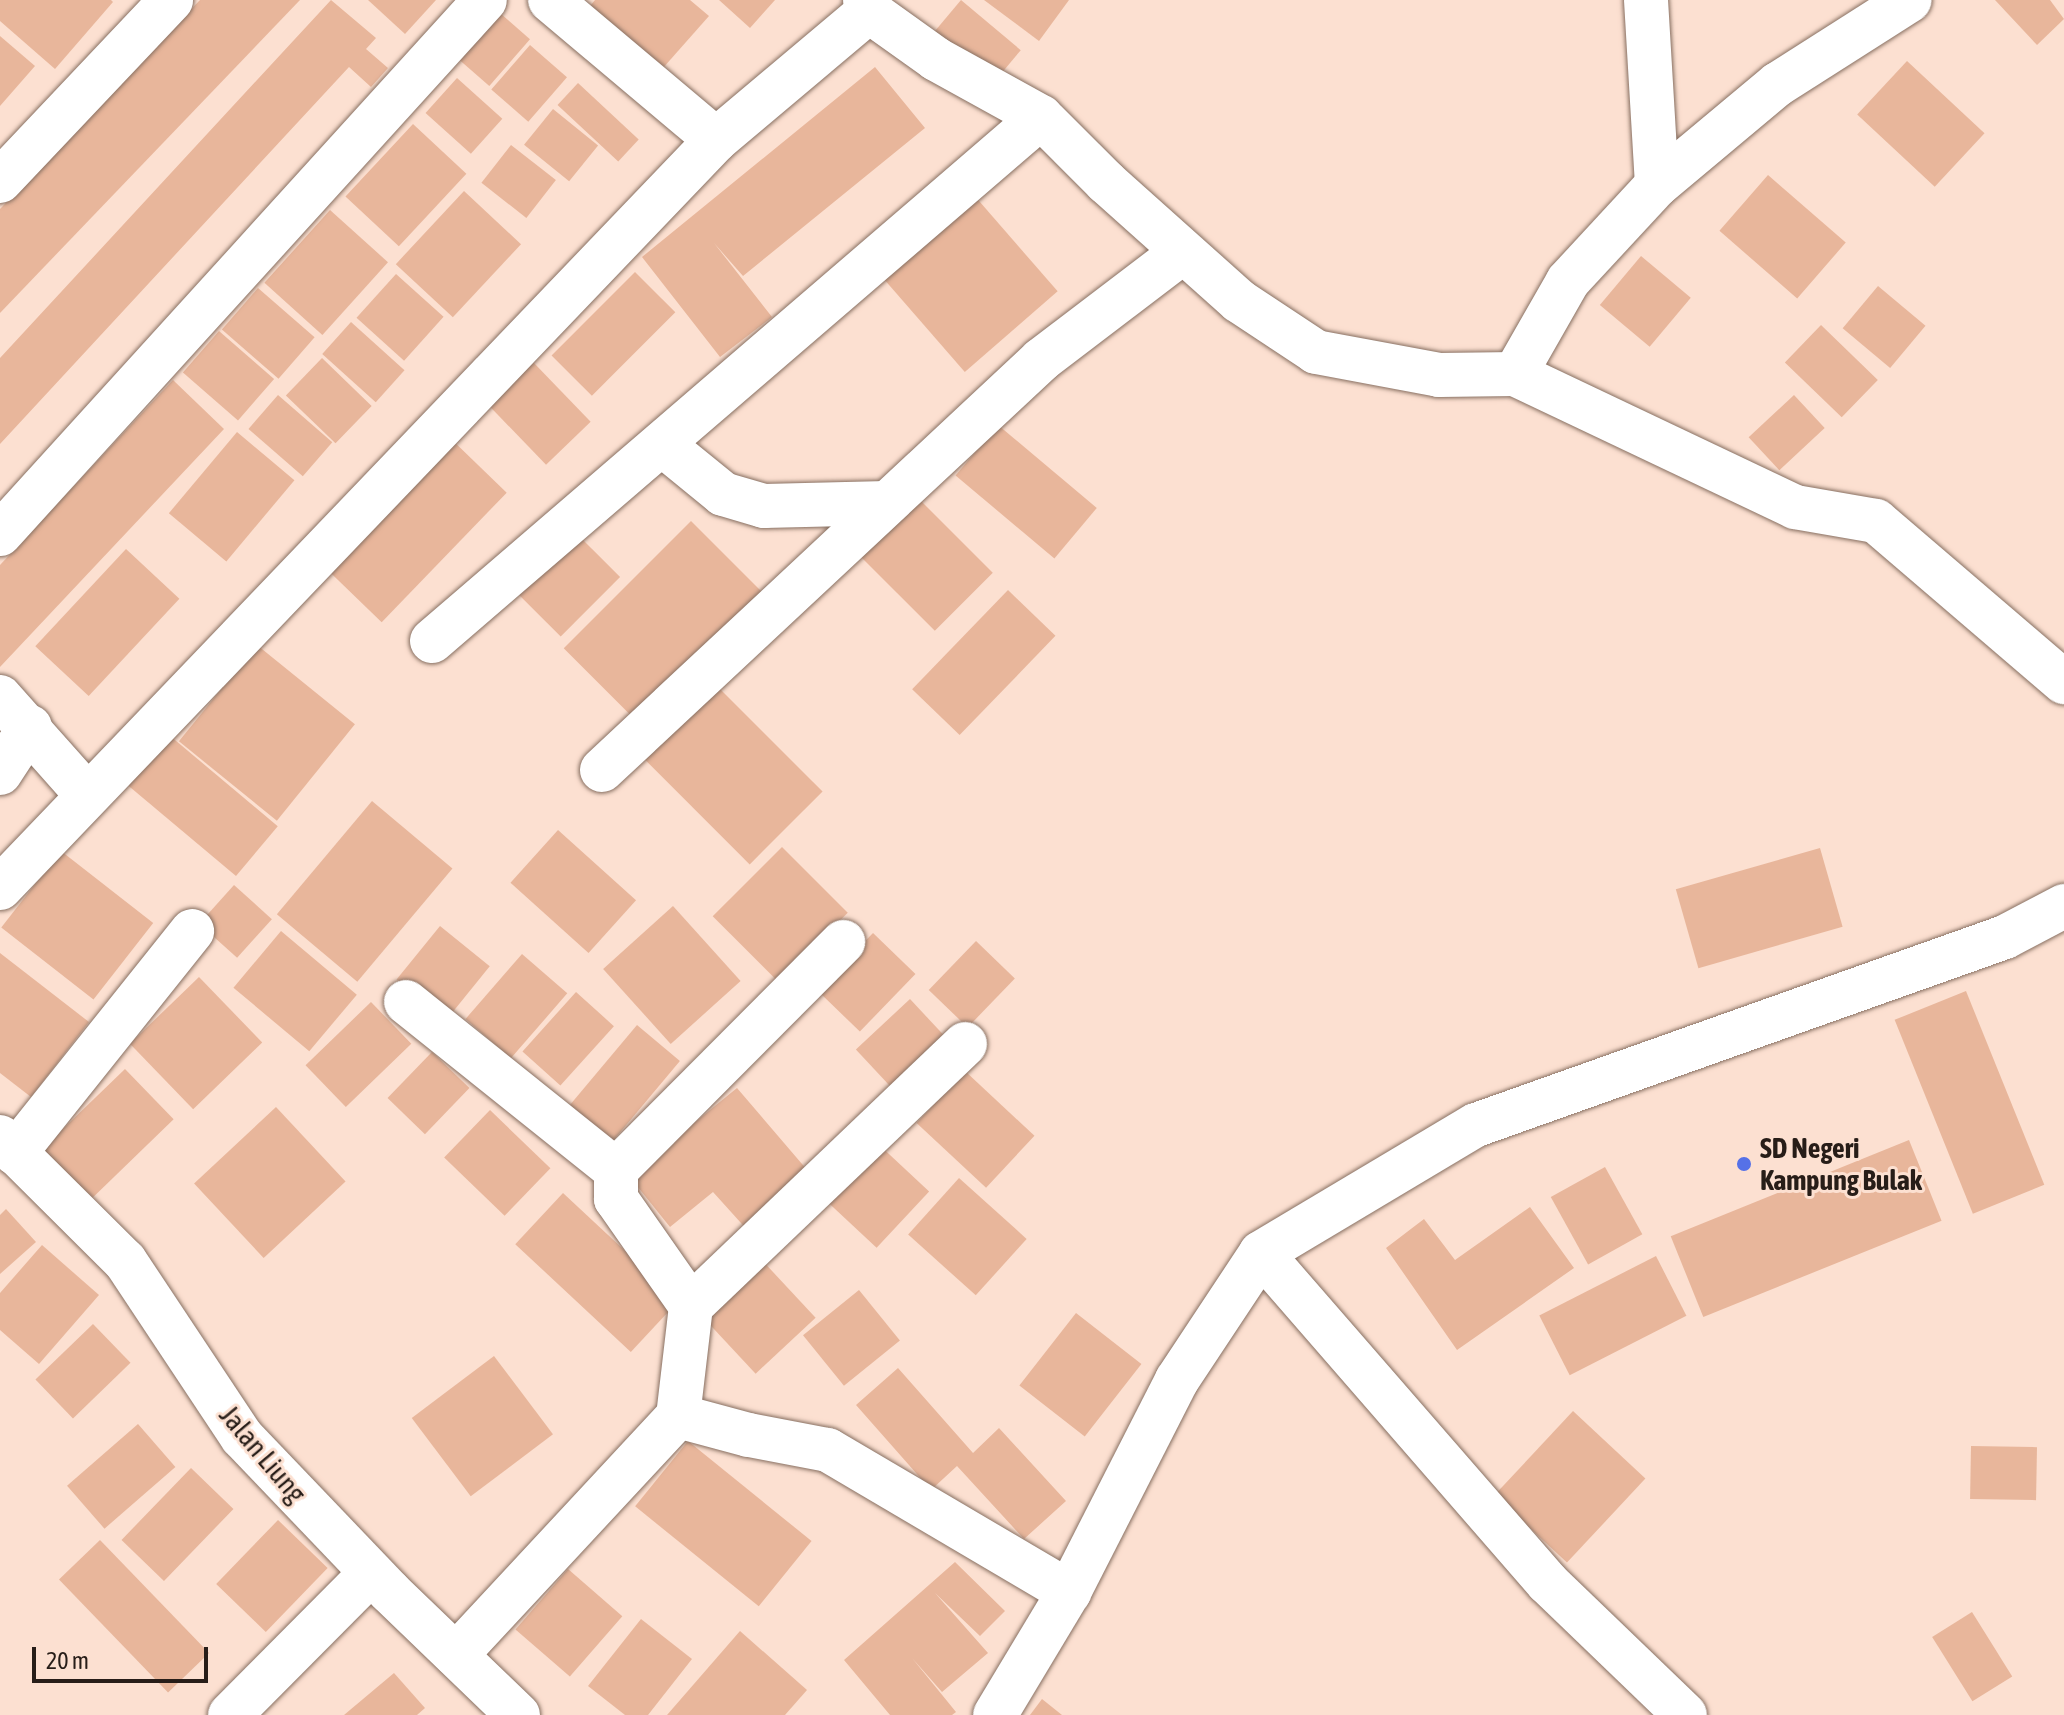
<!DOCTYPE html>
<html>
<head>
<meta charset="utf-8">
<style>
	body { margin:0 }
	#map { position:relative; width:2064px; height:1715px; overflow:hidden; background:#fce0d1; font-family:"Asap Condensed",sans-serif }
	div>[style] { position:absolute }
	.building>* { inset:0; background:#e8b69b; transform-origin:0 0 }
	.roads { filter:drop-shadow(0 0 2px #876f61) drop-shadow(0 0 2px #876f61) }
	.minor>* { height:44px; margin:-22px; padding:0 22px; transform-origin:22px; border-radius:22px; background:#fff }
	.dots>* { width:22px; height:22px; translate:-50% -50%; box-sizing:border-box; border:4px solid #fce0d1; border-radius:50% }
	span { translate:-50% -50%; white-space:nowrap; text-align:center; line-height:1.15; -webkit-text-stroke:6px #fce0d1; paint-order:stroke }
	.poi-label { font-size:28px; color:#271d18; font-weight:700 }
	.left { translate:0 -50%; text-align:left }
	.street-label { font-size:28px; color:#271d18 }
	.scale { position:absolute; left:32px; top:1647px; width:176px; height:36px; box-sizing:border-box; border:4px solid #271d18; border-top:0; padding-left:10px; font-size:24px; line-height:28px; white-space:nowrap; color:#271d18; -webkit-text-stroke:6px #fce0d1; paint-order:stroke }
</style>
</head>
<body>
<div id="map">
	<div class="building">
		<i style="clip-path:polygon(0 0,111px 0,113px 2px,55px 69px,0 21px)"></i>
		<i style="clip-path:polygon(200px 0,300px 0,0 313px,0 209px)"></i>
		<i style="clip-path:polygon(331px 0,376px 38px,366px 49px,388px 68px,371px 87px,349px 67px,0 444px,0 358px)"></i>
		<i style="clip-path:polygon(368px 0,436px 0,405px 34px)"></i>
		<i style="clip-path:polygon(595px 0,690px 0,709px 16px,663px 68px,590px 6px)"></i>
		<i style="clip-path:polygon(719px 0,775px 0,750px 28px)"></i>
		<i style="left:961px;top:0;width:78px;height:46px;rotate:40deg"></i>
		<i style="clip-path:polygon(984px 0,1069px 0,1039px 41px)"></i>
		<i style="clip-path:polygon(1995px 0,2050px 0,2064px 19px,2037px 45px)"></i>
		<i style="left:493px;top:7px;width:49px;height:62px;rotate:41deg"></i>
		<i style="clip-path:polygon(0 36px,35px 66px,0 106px)"></i>
		<i style="left:530px;top:45px;width:49px;height:59px;rotate:41deg"></i>
		<i style="left:1907px;top:61px;width:106px;height:73px;rotate:43deg"></i>
		<i style="clip-path:polygon(875px 67px,925px 128px,743px 276px,714px 243px,772px 317px,720px 357px,642px 257px)"></i>
		<i style="left:457px;top:78px;width:61px;height:47px;rotate:42deg"></i>
		<i style="left:578px;top:83px;width:83px;height:30px;rotate:43deg"></i>
		<i style="left:553px;top:109px;width:58px;height:46px;rotate:39deg"></i>
		<i style="left:413px;top:124px;width:73px;height:99px;rotate:43deg"></i>
		<i style="left:511px;top:145px;width:57px;height:48px;rotate:38deg"></i>
		<i style="left:1768px;top:175px;width:103px;height:74px;rotate:41deg"></i>
		<i style="left:464px;top:191px;width:78px;height:100px;rotate:43deg"></i>
		<i style="left:973px;top:194px;width:129px;height:123px;rotate:49deg"></i>
		<i style="left:330px;top:210px;width:78px;height:98px;rotate:42deg"></i>
		<i style="left:1641px;top:256px;width:65px;height:64px;rotate:40deg"></i>
		<i style="left:635px;top:272px;width:57px;height:118px;rotate:45deg"></i>
		<i style="left:396px;top:274px;width:64px;height:59px;rotate:42deg"></i>
		<i style="left:1878px;top:286px;width:62px;height:55px;rotate:40deg"></i>
		<i style="left:258px;top:288px;width:75px;height:55px;rotate:41deg"></i>
		<i style="left:351px;top:322px;width:72px;height:43px;rotate:42deg"></i>
		<i style="left:1821px;top:325px;width:79px;height:52px;rotate:44deg"></i>
		<i style="left:219px;top:331px;width:73px;height:55px;rotate:41deg"></i>
		<i style="left:322px;top:358px;width:69px;height:52px;rotate:44deg"></i>
		<i style="left:533px;top:362px;width:83px;height:62px;rotate:46deg"></i>
		<i style="clip-path:polygon(173px 380px,224px 429px,0 667px,0 565px)"></i>
		<i style="left:278px;top:395px;width:72px;height:45px;rotate:41deg"></i>
		<i style="left:1794px;top:395px;width:45px;height:62px;rotate:47deg"></i>
		<i style="left:998px;top:425px;width:129px;height:66px;rotate:40deg"></i>
		<i style="left:237px;top:432px;width:75px;height:106px;rotate:40deg"></i>
		<i style="left:447px;top:435px;width:83px;height:180px;rotate:44deg"></i>
		<i style="left:915px;top:495px;width:110px;height:82px;rotate:45deg"></i>
		<i style="left:691px;top:521px;width:105px;height:180px;rotate:45deg"></i>
		<i style="left:572px;top:529px;width:68px;height:84px;rotate:45deg"></i>
		<i style="left:126px;top:549px;width:73px;height:133px;rotate:43deg"></i>
		<i style="left:1008px;top:590px;width:66px;height:138px;rotate:44deg"></i>
		<i style="left:257px;top:645px;width:126px;height:124px;rotate:39deg"></i>
		<i style="left:708px;top:677px;width:162px;height:103px;rotate:45deg"></i>
		<i style="left:169px;top:735px;width:142px;height:65px;rotate:40deg"></i>
		<i style="left:372px;top:801px;width:105px;height:148px;rotate:40deg"></i>
		<i style="left:558px;top:830px;width:105px;height:71px;rotate:42deg"></i>
		<i style="left:782px;top:847px;width:93px;height:98px;rotate:45deg"></i>
		<i style="left:1820px;top:848px;width:82px;height:150px;rotate:74deg"></i>
		<i style="left:61px;top:851px;width:117px;height:97px;rotate:38deg"></i>
		<i style="left:234px;top:885px;width:51px;height:52px;rotate:42deg"></i>
		<i style="left:673px;top:906px;width:101px;height:94px;rotate:48deg"></i>
		<i style="left:440px;top:926px;width:64px;height:69px;rotate:39deg"></i>
		<i style="left:281px;top:931px;width:99px;height:74px;rotate:40deg"></i>
		<i style="left:873px;top:933px;width:59px;height:80px;rotate:44deg"></i>
		<i style="left:976px;top:941px;width:54px;height:68px;rotate:44deg"></i>
		<i style="clip-path:polygon(0 953px,89px 1022px,31px 1097px,0 1073px)"></i>
		<i style="left:522px;top:954px;width:60px;height:86px;rotate:41deg"></i>
		<i style="left:199px;top:977px;width:91px;height:96px;rotate:46deg"></i>
		<i style="left:1966px;top:991px;width:209px;height:77px;rotate:68deg"></i>
		<i style="left:576px;top:992px;width:51px;height:80px;rotate:42deg"></i>
		<i style="left:910px;top:999px;width:64px;height:74px;rotate:47deg"></i>
		<i style="left:371px;top:1002px;width:58px;height:91px;rotate:46deg"></i>
		<i style="left:637px;top:1025px;width:56px;height:107px;rotate:40deg"></i>
		<i style="left:432px;top:1052px;width:52px;height:64px;rotate:44deg"></i>
		<i style="left:125px;top:1069px;width:70px;height:117px;rotate:46deg"></i>
		<i style="left:965px;top:1071px;width:95px;height:71px;rotate:43deg"></i>
		<i style="clip-path:polygon(737px 1088px,814px 1178px,750px 1233px,713px 1192px,670px 1227px,629px 1176px)"></i>
		<i style="left:276px;top:1107px;width:102px;height:112px;rotate:47deg"></i>
		<i style="left:490px;top:1110px;width:84px;height:66px;rotate:44deg"></i>
		<i style="left:1909px;top:1140px;width:87px;height:257px;rotate:68deg"></i>
		<i style="left:875px;top:1141px;width:74px;height:77px;rotate:43deg"></i>
		<i style="left:1605px;top:1167px;width:77px;height:62px;rotate:61deg"></i>
		<i style="left:959px;top:1178px;width:91px;height:76px;rotate:42deg"></i>
		<i style="left:563px;top:1193px;width:158px;height:70px;rotate:43deg"></i>
		<i style="clip-path:polygon(1530px 1207px,1574px 1268px,1457px 1350px,1386px 1248px,1424px 1219px,1455px 1260px)"></i>
		<i style="clip-path:polygon(6px 1209px,36px 1242px,0 1274px,0 1215px)"></i>
		<i style="clip-path:polygon(42px 1245px,99px 1295px,39px 1364px,0 1330px,0 1293px)"></i>
		<i style="left:1656px;top:1256px;width:67px;height:131px;rotate:63deg"></i>
		<i style="left:759px;top:1257px;width:83px;height:82px;rotate:47deg"></i>
		<i style="left:859px;top:1290px;width:65px;height:72px;rotate:51deg"></i>
		<i style="left:1076px;top:1313px;width:83px;height:92px;rotate:38deg"></i>
		<i style="left:93px;top:1324px;width:54px;height:80px;rotate:46deg"></i>
		<i style="left:494px;top:1356px;width:98px;height:103px;rotate:53deg"></i>
		<i style="clip-path:polygon(898px 1368px,973px 1453px,999px 1428px,1066px 1501px,1024px 1539px,957px 1466px,931px 1490px,856px 1405px)"></i>
		<i style="left:1573px;top:1411px;width:99px;height:115px;rotate:43deg"></i>
		<i style="left:138px;top:1424px;width:57px;height:94px;rotate:49deg"></i>
		<i style="left:688px;top:1441px;width:159px;height:84px;rotate:39deg"></i>
		<i style="left:1971px;top:1446px;width:66px;height:53px;rotate:1deg"></i>
		<i style="left:191px;top:1468px;width:59px;height:100px;rotate:44deg"></i>
		<i style="left:278px;top:1520px;width:69px;height:89px;rotate:44deg"></i>
		<i style="left:100px;top:1540px;width:157px;height:57px;rotate:46deg"></i>
		<i style="clip-path:polygon(955px 1562px,1005px 1611px,980px 1636px,935px 1593px,988px 1653px,942px 1692px,912px 1658px,956px 1712px,952px 1715px,890px 1715px,844px 1660px)"></i>
		<i style="left:568px;top:1569px;width:72px;height:80px;rotate:41deg"></i>
		<i style="left:1972px;top:1612px;width:76px;height:47px;rotate:58deg"></i>
		<i style="clip-path:polygon(641px 1619px,692px 1659px,648px 1715px,625px 1715px,588px 1686px)"></i>
		<i style="clip-path:polygon(740px 1631px,807px 1690px,785px 1715px,667px 1715px)"></i>
		<i style="clip-path:polygon(394px 1673px,425px 1708px,417px 1715px,344px 1715px)"></i>
		<i style="clip-path:polygon(1042px 1699px,1062px 1715px,1030px 1715px)"></i>
	</div>
	<div class="roads">
		<div class="minor">
			<i style="left:550px;top:0;width:217px;rotate:40.1deg"></i>
			<i style="left:865px;top:0;width:12px;rotate:70deg"></i>
			<i style="left:869px;top:11px;width:82px;rotate:35.6deg"></i>
			<i style="left:936px;top:59px;width:120px;rotate:28.9deg"></i>
			<i style="left:1041px;top:117px;width:92px;rotate:45deg"></i>
			<i style="left:1106px;top:182px;width:178px;rotate:41.8deg"></i>
			<i style="left:1239px;top:301px;width:92px;rotate:33.5deg"></i>
			<i style="left:1316px;top:352px;width:125px;rotate:10.6deg"></i>
			<i style="left:1439px;top:375px;width:76px;rotate:-0.8deg"></i>
			<i style="left:1515px;top:374px;width:107px;rotate:-60.3deg"></i>
			<i style="left:1568px;top:281px;width:131px;rotate:-47.2deg"></i>
			<i style="left:1657px;top:185px;width:158px;rotate:-39.9deg"></i>
			<i style="left:1778px;top:84px;width:156px;rotate:-32.5deg"></i>
			<i style="left:1646px;top:0;width:185px;rotate:86.6deg"></i>
			<i style="left:0;top:181px;width:249px;rotate:-46.6deg"></i>
			<i style="left:1515px;top:374px;width:310px;rotate:25.4deg"></i>
			<i style="left:1795px;top:507px;width:82px;rotate:9.8deg"></i>
			<i style="left:1876px;top:521px;width:248px;rotate:40.6deg"></i>
			<i style="left:663px;top:445px;width:77px;rotate:39.2deg"></i>
			<i style="left:723px;top:494px;width:43px;rotate:16.3deg"></i>
			<i style="left:764px;top:506px;width:123px;rotate:-1.4deg"></i>
			<i style="left:0;top:534px;width:721px;rotate:-47.75deg"></i>
			<i style="left:432px;top:641px;width:803px;rotate:-40.71deg"></i>
			<i style="left:0;top:697px;width:130px;rotate:48.4deg"></i>
			<i style="left:602px;top:770px;width:601px;rotate:-43.04deg"></i>
			<i style="left:1041px;top:360px;width:178px;rotate:-37.3deg"></i>
			<i style="left:0;top:773px;width:55px;rotate:-56.9deg"></i>
			<i style="left:0;top:888px;width:1035px;rotate:-46.25deg"></i>
			<i style="left:716px;top:140px;width:200px;rotate:-40.1deg"></i>
			<i style="left:406px;top:1002px;width:269px;rotate:38.7deg"></i>
			<i style="left:965px;top:1044px;width:379px;rotate:136.3deg"></i>
			<i style="left:691px;top:1306px;width:111px;rotate:96.7deg"></i>
			<i style="left:678px;top:1416px;width:73px;rotate:15deg"></i>
			<i style="left:749px;top:1435px;width:80px;rotate:10.8deg"></i>
			<i style="left:828px;top:1450px;width:280px;rotate:30.5deg"></i>
			<i style="left:0;top:1137px;width:176px;rotate:44.8deg"></i>
			<i style="left:125px;top:1261px;width:211px;rotate:56.4deg"></i>
			<i style="left:242px;top:1437px;width:213px;rotate:46.3deg"></i>
			<i style="left:389px;top:1591px;width:179px;rotate:43.9deg"></i>
			<i style="left:15px;top:1153px;width:284px;rotate:-51.4deg"></i>
			<i style="left:1261px;top:1253px;width:250px;rotate:-30.8deg"></i>
			<i style="left:1476px;top:1125px;width:561px;rotate:-19.56deg"></i>
			<i style="left:2005px;top:937px;width:67px;rotate:-27.7deg"></i>
			<i style="left:691px;top:1306px;width:131px;rotate:-125deg"></i>
			<i style="left:616px;top:1199px;width:29px;rotate:-90deg"></i>
			<i style="left:616px;top:1170px;width:322px;rotate:-45.1deg"></i>
			<i style="left:456px;top:1655px;width:326px;rotate:-47.1deg"></i>
			<i style="left:230px;top:1715px;width:200px;rotate:-45.2deg"></i>
			<i style="left:995px;top:1715px;width:144px;rotate:-59deg"></i>
			<i style="left:1069px;top:1592px;width:238px;rotate:-63deg"></i>
			<i style="left:1177px;top:1380px;width:152px;rotate:-56.5deg"></i>
			<i style="left:1261px;top:1253px;width:437px;rotate:49deg"></i>
			<i style="left:1548px;top:1583px;width:190px;rotate:43.9deg"></i>
		</div>
	</div>
	<div class="dots">
		<i style="left:1744px;top:1164px;background:#5671e7"></i>
	</div>
	<div class="poi-label">
		<span class="left" style="left:1760px;top:1164px">SD Negeri<br>Kampung Bulak</span>
	</div>
	<div class="street-label">
		<span style="left:263px;top:1454px;rotate:50deg">Jalan Liung</span>
	</div>
	<div class="scale">20 m</div>
</div>
</body>
</html>
